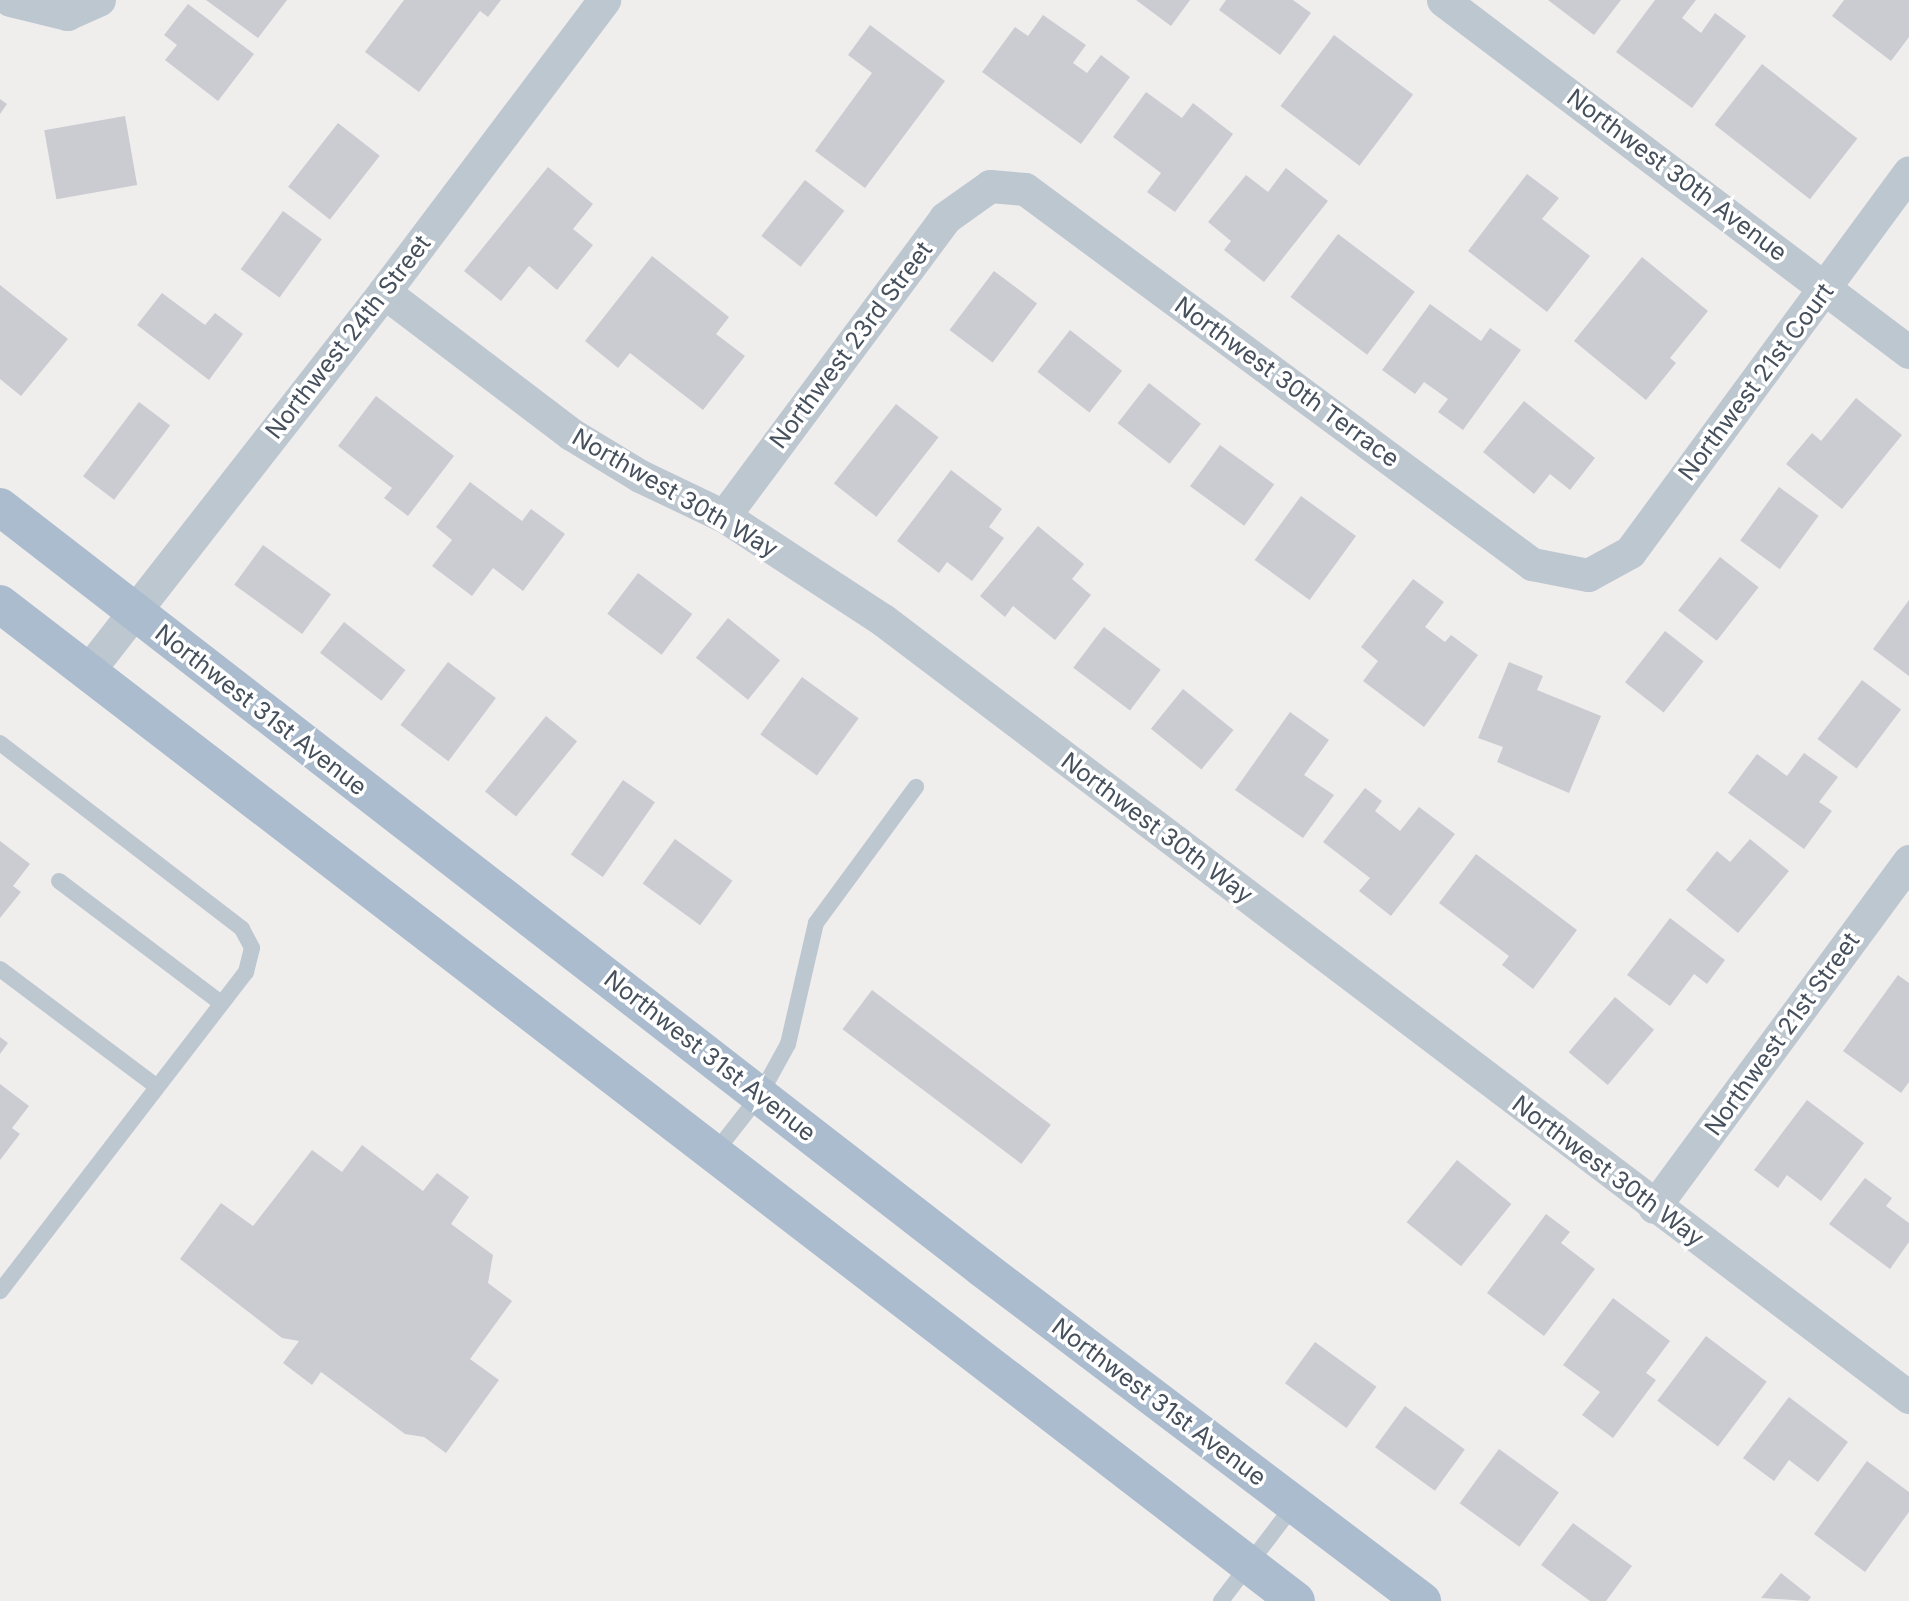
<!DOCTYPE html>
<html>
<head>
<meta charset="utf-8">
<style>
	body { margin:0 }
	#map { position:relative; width:1909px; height:1601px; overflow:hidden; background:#f0eded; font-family:Inter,sans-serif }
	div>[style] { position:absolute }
	.building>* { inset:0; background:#caccd2; transform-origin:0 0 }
	.lane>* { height:16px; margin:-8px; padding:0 8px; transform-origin:8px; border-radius:8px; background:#bdc7d0 }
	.street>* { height:33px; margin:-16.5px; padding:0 16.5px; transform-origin:16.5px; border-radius:16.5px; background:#bdc7d0 }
	.primary>* { height:38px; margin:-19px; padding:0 19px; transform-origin:19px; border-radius:19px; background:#abbcce }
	span { translate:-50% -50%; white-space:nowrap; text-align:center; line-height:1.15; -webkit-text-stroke:7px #fff; paint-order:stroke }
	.street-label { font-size:24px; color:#45505c }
</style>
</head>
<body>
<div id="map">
	<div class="building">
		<i style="clip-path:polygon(206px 0,287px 0,258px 38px)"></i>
		<i style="clip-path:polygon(404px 0,501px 0,488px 17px,480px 11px,419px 92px,365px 52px)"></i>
		<i style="clip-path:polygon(1136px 0,1190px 0,1171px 26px)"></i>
		<i style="clip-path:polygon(1226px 0,1293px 0,1311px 13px,1280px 55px,1219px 10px)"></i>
		<i style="clip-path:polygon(1548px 0,1621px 0,1594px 35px)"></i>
		<i style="clip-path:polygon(1655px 0,1696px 0,1682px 18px,1701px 33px,1715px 13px,1746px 36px,1692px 108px,1616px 52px)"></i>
		<i style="clip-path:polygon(1844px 0,1909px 0,1909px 37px,1891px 61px,1832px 16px)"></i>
		<i style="clip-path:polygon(188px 4px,254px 54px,218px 101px,165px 60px,177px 45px,164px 35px)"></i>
		<i style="clip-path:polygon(1043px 15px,1086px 45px,1073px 63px,1087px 73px,1101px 55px,1130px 77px,1081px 144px,982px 72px,1015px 27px,1028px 36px)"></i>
		<i style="clip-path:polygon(870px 25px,945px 81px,865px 188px,815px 151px,872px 73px,848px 55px)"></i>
		<i style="left:1334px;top:35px;width:99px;height:89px;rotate:37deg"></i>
		<i style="left:1762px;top:64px;width:121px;height:77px;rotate:38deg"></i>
		<i style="clip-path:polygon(1146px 92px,1182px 118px,1193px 103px,1233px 134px,1175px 212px,1147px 192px,1161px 173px,1113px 137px)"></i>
		<i style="clip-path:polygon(0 99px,7px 104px,0 114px)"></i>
		<i style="left:125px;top:116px;width:70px;height:82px;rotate:80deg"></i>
		<i style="left:338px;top:123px;width:53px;height:81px;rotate:38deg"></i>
		<i style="clip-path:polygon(548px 167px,593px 204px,573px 229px,593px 245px,557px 290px,529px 266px,501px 301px,464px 271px)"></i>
		<i style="clip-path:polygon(1286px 168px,1328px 201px,1264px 282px,1224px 250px,1231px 241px,1208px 222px,1246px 175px,1268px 192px)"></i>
		<i style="clip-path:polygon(1527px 174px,1559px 198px,1542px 219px,1590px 256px,1547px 312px,1468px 251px)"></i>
		<i style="left:805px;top:180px;width:50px;height:71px;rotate:38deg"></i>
		<i style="left:283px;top:211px;width:48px;height:72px;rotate:36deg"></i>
		<i style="left:1338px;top:234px;width:96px;height:79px;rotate:37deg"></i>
		<i style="clip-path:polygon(652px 256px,729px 317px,716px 334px,745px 356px,703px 410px,630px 353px,618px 368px,585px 341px)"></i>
		<i style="clip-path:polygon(1642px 257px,1708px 311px,1670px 358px,1676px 363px,1646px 400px,1574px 341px)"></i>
		<i style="left:994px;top:271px;width:54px;height:74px;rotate:37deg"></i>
		<i style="clip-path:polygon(0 285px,68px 339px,21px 396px,0 379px)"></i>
		<i style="clip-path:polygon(162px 293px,205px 325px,215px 313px,243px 334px,209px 380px,137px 325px)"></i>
		<i style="clip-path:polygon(1430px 304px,1481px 341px,1490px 328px,1521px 350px,1463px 430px,1438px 412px,1448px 399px,1424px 382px,1415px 394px,1382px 370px)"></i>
		<i style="left:1070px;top:330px;width:66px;height:53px;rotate:38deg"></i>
		<i style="left:1149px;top:383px;width:66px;height:51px;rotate:38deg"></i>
		<i style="clip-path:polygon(376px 396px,454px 456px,408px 516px,384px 498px,392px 488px,338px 446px)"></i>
		<i style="clip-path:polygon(1856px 398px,1902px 435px,1842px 509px,1786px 464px,1812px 433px,1821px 441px)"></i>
		<i style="clip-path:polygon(1524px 401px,1595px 458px,1570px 490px,1550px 474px,1534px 494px,1483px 452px)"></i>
		<i style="left:139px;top:402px;width:39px;height:93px;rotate:37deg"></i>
		<i style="left:896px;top:404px;width:54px;height:101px;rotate:38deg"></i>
		<i style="left:1220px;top:445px;width:67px;height:51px;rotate:36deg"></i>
		<i style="clip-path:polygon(951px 470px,1002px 509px,989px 527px,1004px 538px,972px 581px,947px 562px,939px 573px,897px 541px)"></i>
		<i style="clip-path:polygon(470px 482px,522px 521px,531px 509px,565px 534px,523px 591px,493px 568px,472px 596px,432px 566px,452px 540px,436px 527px)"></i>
		<i style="left:1779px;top:487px;width:49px;height:66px;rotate:36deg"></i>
		<i style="left:1301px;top:496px;width:68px;height:79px;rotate:36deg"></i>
		<i style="clip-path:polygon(1038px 526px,1084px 564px,1072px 579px,1091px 595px,1055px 640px,1013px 606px,1005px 617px,980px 596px)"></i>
		<i style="left:263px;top:545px;width:84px;height:49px;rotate:36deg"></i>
		<i style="left:1720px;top:557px;width:49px;height:68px;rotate:38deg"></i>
		<i style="left:638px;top:573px;width:68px;height:51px;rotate:37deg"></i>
		<i style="clip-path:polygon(1413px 579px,1444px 602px,1425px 627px,1445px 642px,1451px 635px,1478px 655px,1424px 727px,1363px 681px,1378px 661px,1361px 647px)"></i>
		<i style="clip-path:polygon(1909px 600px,1909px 676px,1873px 649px)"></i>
		<i style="left:728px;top:618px;width:67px;height:51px;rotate:39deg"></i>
		<i style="left:344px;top:622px;width:78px;height:39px;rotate:38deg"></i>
		<i style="left:1104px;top:627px;width:71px;height:51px;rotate:37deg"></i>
		<i style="left:1665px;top:631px;width:49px;height:65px;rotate:38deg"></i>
		<i style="left:448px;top:662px;width:60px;height:79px;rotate:37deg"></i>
		<i style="clip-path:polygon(1509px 662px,1543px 676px,1537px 690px,1601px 716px,1569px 793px,1497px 762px,1503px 747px,1478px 738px)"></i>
		<i style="left:802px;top:677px;width:70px;height:71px;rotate:36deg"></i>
		<i style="left:1862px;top:680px;width:49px;height:74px;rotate:37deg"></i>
		<i style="left:1183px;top:689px;width:65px;height:51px;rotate:39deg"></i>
		<i style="clip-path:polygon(1290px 712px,1329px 740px,1304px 775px,1334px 795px,1303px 838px,1235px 790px)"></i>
		<i style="left:546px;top:716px;width:40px;height:97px;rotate:39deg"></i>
		<i style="clip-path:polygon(1804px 753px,1838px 777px,1819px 802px,1832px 811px,1804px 849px,1728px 793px,1757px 754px,1787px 776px)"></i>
		<i style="left:623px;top:780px;width:39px;height:91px;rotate:35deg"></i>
		<i style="clip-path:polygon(1365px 788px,1382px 801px,1375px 811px,1400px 831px,1419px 807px,1455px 834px,1391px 916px,1359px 891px,1370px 878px,1323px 842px)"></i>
		<i style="left:675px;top:839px;width:71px;height:55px;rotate:36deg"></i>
		<i style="clip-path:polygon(1750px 839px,1789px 871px,1738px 933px,1686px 890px,1717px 851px,1730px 862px)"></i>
		<i style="clip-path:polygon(0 841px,30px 864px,13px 886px,21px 892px,0 918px)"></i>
		<i style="clip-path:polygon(1476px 854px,1577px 930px,1533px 989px,1502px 965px,1509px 956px,1439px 903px)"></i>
		<i style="clip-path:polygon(1670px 918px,1725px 960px,1707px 984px,1694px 974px,1670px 1006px,1627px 975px)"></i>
		<i style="clip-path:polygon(1898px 975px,1909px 983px,1909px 1082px,1901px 1093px,1843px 1051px)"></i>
		<i style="left:872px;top:990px;width:224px;height:49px;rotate:37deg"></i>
		<i style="left:1615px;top:997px;width:51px;height:72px;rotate:40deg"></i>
		<i style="clip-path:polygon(0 1037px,8px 1043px,0 1054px)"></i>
		<i style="clip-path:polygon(0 1084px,29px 1106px,12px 1128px,20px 1134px,0 1160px)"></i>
		<i style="clip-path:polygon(1807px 1100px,1864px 1143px,1821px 1201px,1787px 1175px,1778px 1188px,1754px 1170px)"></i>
		<i style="clip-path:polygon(362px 1145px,423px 1191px,437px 1173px,469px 1197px,451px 1224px,493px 1255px,488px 1283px,512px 1301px,470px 1359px,499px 1380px,446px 1453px,424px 1437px,405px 1434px,321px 1372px,312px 1385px,283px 1363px,299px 1341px,282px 1338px,180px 1259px,221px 1203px,253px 1226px,312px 1150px,342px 1172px)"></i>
		<i style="left:1457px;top:1160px;width:70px;height:80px;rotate:39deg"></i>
		<i style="clip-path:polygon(1865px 1178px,1892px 1198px,1886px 1206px,1909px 1223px,1909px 1242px,1890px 1269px,1829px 1224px)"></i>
		<i style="clip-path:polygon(1546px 1214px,1570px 1232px,1561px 1243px,1595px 1269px,1544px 1336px,1487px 1293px)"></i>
		<i style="clip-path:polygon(1613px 1298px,1670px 1341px,1646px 1373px,1656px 1380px,1613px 1438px,1582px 1415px,1600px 1392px,1563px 1365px)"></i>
		<i style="left:1706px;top:1336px;width:76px;height:81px;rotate:37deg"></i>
		<i style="left:1315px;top:1342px;width:76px;height:51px;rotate:36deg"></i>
		<i style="clip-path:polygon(1789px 1397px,1848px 1442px,1818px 1482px,1789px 1460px,1774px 1481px,1743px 1458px)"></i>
		<i style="left:1405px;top:1406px;width:74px;height:51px;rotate:36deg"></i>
		<i style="left:1499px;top:1449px;width:74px;height:67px;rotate:36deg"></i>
		<i style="clip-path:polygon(1867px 1461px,1909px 1492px,1909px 1512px,1865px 1572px,1814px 1534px)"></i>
		<i style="clip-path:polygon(1573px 1523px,1632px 1566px,1606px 1601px,1590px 1601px,1541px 1565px)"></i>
		<i style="clip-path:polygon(1781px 1573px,1811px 1597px,1808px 1601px,1761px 1598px)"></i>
	</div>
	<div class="lane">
		<i style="left:0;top:743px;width:305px;rotate:37.5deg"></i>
		<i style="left:242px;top:929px;width:21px;rotate:62deg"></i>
		<i style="left:252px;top:948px;width:25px;rotate:104deg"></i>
		<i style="left:246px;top:972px;width:403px;rotate:127.6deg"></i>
		<i style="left:59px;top:881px;width:203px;rotate:37deg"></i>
		<i style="left:0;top:969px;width:196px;rotate:36.9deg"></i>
		<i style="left:713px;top:1155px;width:76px;rotate:-51.9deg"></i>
		<i style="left:760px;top:1095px;width:58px;rotate:-61.2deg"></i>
		<i style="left:788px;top:1044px;width:124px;rotate:-77deg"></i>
		<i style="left:816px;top:923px;width:169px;rotate:-53.7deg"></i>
		<i style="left:1221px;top:1601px;width:121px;rotate:-52.8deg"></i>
	</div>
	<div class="street">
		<i style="left:10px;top:0;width:59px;rotate:13.8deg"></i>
		<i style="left:67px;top:14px;width:35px;rotate:-24deg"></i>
		<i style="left:1443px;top:0;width:584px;rotate:37.07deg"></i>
		<i style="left:384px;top:292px;width:235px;rotate:37.2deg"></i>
		<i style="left:571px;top:434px;width:81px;rotate:31.3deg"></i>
		<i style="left:640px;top:476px;width:93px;rotate:25.5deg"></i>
		<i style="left:724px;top:516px;width:190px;rotate:33.2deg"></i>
		<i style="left:883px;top:620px;width:1287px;rotate:37.14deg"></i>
		<i style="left:724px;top:516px;width:371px;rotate:-53.4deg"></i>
		<i style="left:945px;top:218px;width:55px;rotate:-35.4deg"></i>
		<i style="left:990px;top:186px;width:35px;rotate:5deg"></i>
		<i style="left:1025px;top:189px;width:631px;rotate:36.49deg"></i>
		<i style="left:1532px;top:564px;width:57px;rotate:11.1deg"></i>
		<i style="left:1588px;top:575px;width:48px;rotate:-28.7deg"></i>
		<i style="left:1630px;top:552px;width:471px;rotate:-53.7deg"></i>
		<i style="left:88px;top:671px;width:481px;rotate:-52deg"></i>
		<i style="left:384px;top:292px;width:366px;rotate:-53deg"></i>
		<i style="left:1654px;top:1207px;width:430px;rotate:-53.6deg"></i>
	</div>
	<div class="primary">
		<i style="left:0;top:507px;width:1242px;rotate:37.77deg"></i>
		<i style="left:982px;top:1268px;width:552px;rotate:37.12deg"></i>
		<i style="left:0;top:604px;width:1635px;rotate:37.57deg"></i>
	</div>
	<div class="street-label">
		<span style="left:1677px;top:175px;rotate:37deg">Northwest 30th Avenue</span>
		<span style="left:348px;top:337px;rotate:-52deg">Northwest 24th Street</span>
		<span style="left:851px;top:345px;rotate:-53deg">Northwest 23rd Street</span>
		<span style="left:1287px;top:382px;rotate:36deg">Northwest 30th Terrace</span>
		<span style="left:1756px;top:382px;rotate:-53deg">Northwest 21st Court</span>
		<span style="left:675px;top:493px;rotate:30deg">Northwest 30th Way</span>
		<span style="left:261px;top:710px;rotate:38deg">Northwest 31st Avenue</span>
		<span style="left:1157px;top:828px;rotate:37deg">Northwest 30th Way</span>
		<span style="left:1782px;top:1034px;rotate:-54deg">Northwest 21st Street</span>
		<span style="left:710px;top:1056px;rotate:38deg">Northwest 31st Avenue</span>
		<span style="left:1608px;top:1171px;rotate:37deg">Northwest 30th Way</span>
		<span style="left:1159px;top:1402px;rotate:37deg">Northwest 31st Avenue</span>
	</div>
</div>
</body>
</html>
